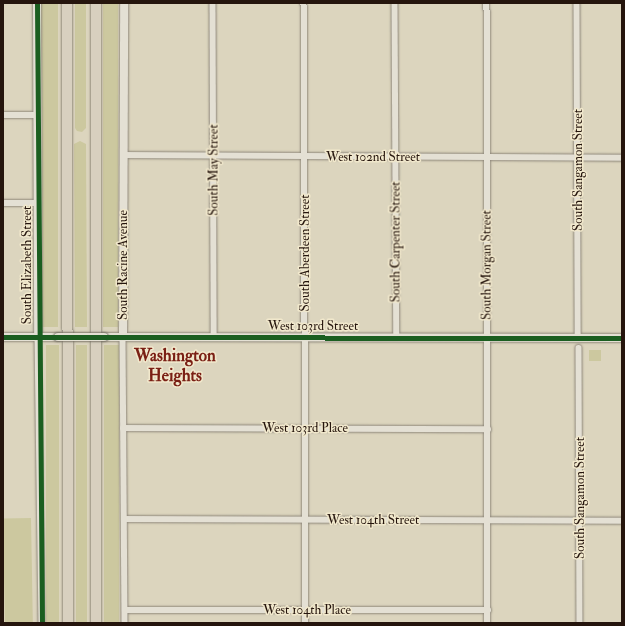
<!DOCTYPE html>
<html>
<head>
<meta charset="utf-8">
<style>
	body { margin:0 }
	#map { position:relative; width:625px; height:626px; overflow:hidden; background:#dcd5be; font-family:"IM FELL Double Pica",serif }
	div>[style] { position:absolute }
	.green>* { inset:0; background:#ccc89f; transform-origin:0 0 }
	.roads { filter:drop-shadow(0 0 1px #8d8679) drop-shadow(0 0 1px #8d8679) }
	.street>* { height:5.5px; margin:-2.75px; padding:0 2.75px; transform-origin:2.75px; border-radius:2.75px; background:#e4e0d4 }
	.secondary>* { height:8px; margin:-4px; padding:0 4px; transform-origin:4px; border-radius:4px; background:#e4e0d4 }
	.highway>* { height:10px; margin:-5px; padding:0 5px; transform-origin:5px; border-radius:5px; background:#d8d0bf }
	.bridges { filter:drop-shadow(0 0 1px #736d61) drop-shadow(0 0 1px #736d61) }
	.secondary-bridge>* { height:8px; margin:-4px; padding:0 4px; transform-origin:4px; border-radius:4px; background:#e4e0d4 }
	.cycleway>* { height:5px; margin:-2.5px; padding:0 2.5px; transform-origin:2.5px; border-radius:2.5px; background:#1b5e20 }
	span { translate:-50% -50%; white-space:nowrap; text-align:center; line-height:1.15; -webkit-text-stroke:3px #f1e8cc; paint-order:stroke }
	.street-label { font-size:13px; color:#25150d }
	.district-label { font-size:17px; color:#7a1f14; font-weight:700 }
	.frame { position:absolute; inset:0; border:4px solid #25150d; pointer-events:none }
</style>
</head>
<body>
<div id="map">
	<div class="green">
		<i style="left:40px;top:3px;width:18px;height:324px"></i>
		<i style="clip-path:polygon(75px 3px,86px 3px,86px 128px,82px 132px,77px 131px,75px 128px)"></i>
		<i style="left:103px;top:3px;width:15px;height:324px"></i>
		<i style="clip-path:polygon(80px 141px,86px 144px,87px 327px,75px 327px,74px 144px)"></i>
		<i style="left:46px;top:345px;width:13px;height:278px"></i>
		<i style="left:76px;top:345px;width:11px;height:278px"></i>
		<i style="left:104px;top:345px;width:15px;height:278px"></i>
		<i style="left:589px;top:350px;width:12px;height:11px"></i>
		<i style="left:31px;top:518px;width:105px;height:28px;rotate:89deg"></i>
	</div>
	<div class="roads">
		<div class="street">
			<i style="left:213px;top:3px;width:334px;rotate:89.8deg"></i>
			<i style="left:304px;top:3px;width:620px;rotate:89.82deg"></i>
			<i style="left:395px;top:3px;width:335px;rotate:89.7deg"></i>
			<i style="left:487px;top:3px;width:620px;rotate:89.91deg"></i>
			<i style="left:577px;top:3px;width:335px;rotate:89.8deg"></i>
			<i style="left:3px;top:115px;width:35px"></i>
			<i style="left:123px;top:155px;width:499px;rotate:0.3deg"></i>
			<i style="left:3px;top:203px;width:35px"></i>
			<i style="left:38px;top:337px;width:286px;rotate:89.2deg"></i>
			<i style="left:123px;top:337px;width:286px;rotate:89.6deg"></i>
			<i style="left:579px;top:348px;width:275px;rotate:89.8deg"></i>
			<i style="left:123px;top:428px;width:365px;rotate:0.2deg"></i>
			<i style="left:124px;top:519px;width:498px;rotate:0.2deg"></i>
			<i style="left:125px;top:610px;width:363px"></i>
		</div>
		<div class="secondary">
			<i style="left:37px;top:3px;width:334px;rotate:89.8deg"></i>
			<i style="left:3px;top:337px;width:55px"></i>
			<i style="left:104px;top:337px;width:518px;rotate:0.11deg"></i>
			<i style="left:123px;top:337px;width:334px;rotate:-89.8deg"></i>
		</div>
		<div class="highway">
			<i style="left:67px;top:3px;width:620px;rotate:89.91deg"></i>
			<i style="left:96px;top:3px;width:620px;rotate:90deg"></i>
		</div>
	</div>
	<div class="bridges">
		<div class="secondary-bridge">
			<i style="left:58px;top:337px;width:46px"></i>
		</div>
	</div>
	<div class="cycleway">
		<i style="left:37px;top:3px;width:620px;rotate:89.54deg"></i>
		<i style="left:3px;top:337px;width:619px;rotate:0.09deg"></i>
	</div>
	<div class="street-label">
		<span style="left:373px;top:157px">West 102nd Street</span>
		<span style="left:214px;top:170px;rotate:-90deg">South May Street</span>
		<span style="left:578px;top:170px;rotate:-90deg">South Sangamon Street</span>
		<span style="left:396px;top:242px;rotate:-90deg">South Carpenter Street</span>
		<span style="left:305px;top:253px;rotate:-90deg">South Aberdeen Street</span>
		<span style="left:27px;top:265px;rotate:-90deg">South Elizabeth Street</span>
		<span style="left:123px;top:265px;rotate:-90deg">South Racine Avenue</span>
		<span style="left:487px;top:265px;rotate:-90deg">South Morgan Street</span>
		<span style="left:313px;top:326px">West 103rd Street</span>
		<span style="left:305px;top:428px">West 103rd Place</span>
		<span style="left:580px;top:498px;rotate:-90deg">South Sangamon Street</span>
		<span style="left:373px;top:520px">West 104th Street</span>
		<span style="left:307px;top:610px">West 104th Place</span>
	</div>
	<div class="district-label">
		<span style="left:175px;top:366px">Washington<br>Heights</span>
	</div>
	<div class="frame"></div>
</div>
</body>
</html>
